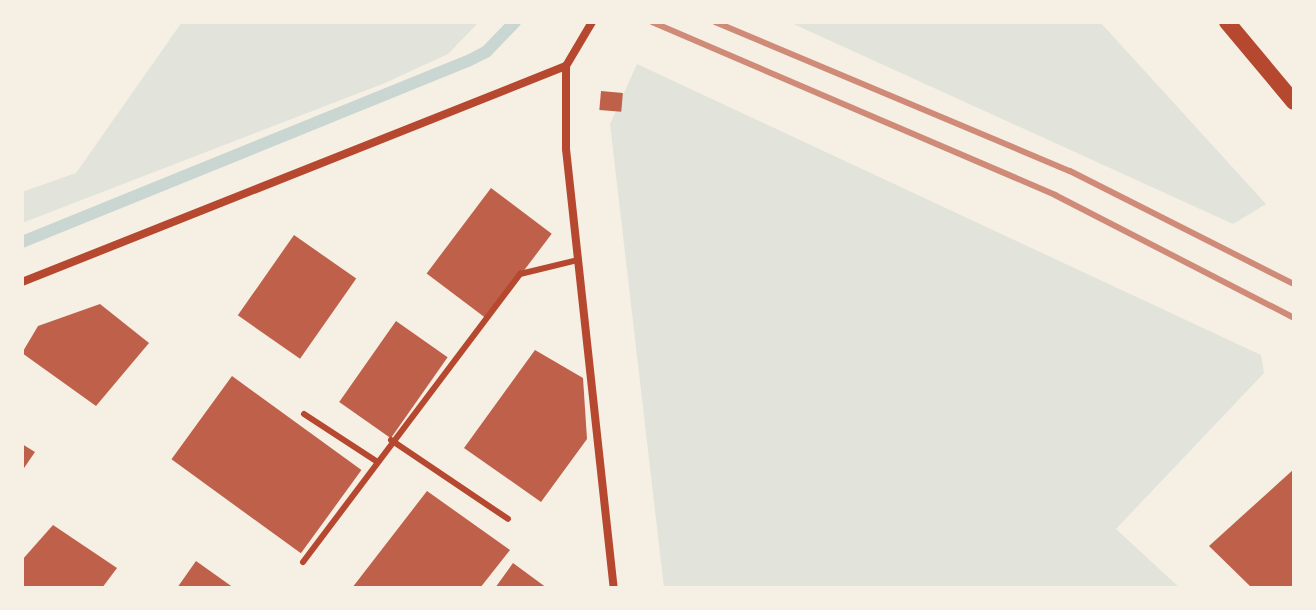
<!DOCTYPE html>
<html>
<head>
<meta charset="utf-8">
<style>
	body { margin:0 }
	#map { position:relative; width:1316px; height:610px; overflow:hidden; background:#f6efe4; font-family:Commissioner,sans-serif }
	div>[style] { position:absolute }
	.green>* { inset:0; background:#e2e4dc }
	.stream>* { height:12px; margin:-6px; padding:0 6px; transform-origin:6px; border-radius:6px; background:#c9d6d2 }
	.building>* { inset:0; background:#bf614a; transform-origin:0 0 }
	.service>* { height:6px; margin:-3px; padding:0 3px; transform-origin:3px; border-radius:3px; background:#b5482f }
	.minor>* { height:8px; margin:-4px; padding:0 4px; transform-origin:4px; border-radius:4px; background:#b5482f }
	.secondary>* { height:16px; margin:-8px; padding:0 8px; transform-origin:8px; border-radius:8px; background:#b5482f }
	.rail>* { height:6px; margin:-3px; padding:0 3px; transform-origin:3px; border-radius:3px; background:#cf8b77 }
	span { translate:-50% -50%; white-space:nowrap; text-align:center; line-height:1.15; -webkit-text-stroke:7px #f6efe4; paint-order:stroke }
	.frame { position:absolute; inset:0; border:24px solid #f6efe4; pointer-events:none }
</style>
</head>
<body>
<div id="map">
	<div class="green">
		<i style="clip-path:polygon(182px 22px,479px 22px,448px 54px,385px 83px,22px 223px,22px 192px,76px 173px)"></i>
		<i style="clip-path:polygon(789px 22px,1100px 22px,1266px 204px,1233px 224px)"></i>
		<i style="clip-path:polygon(637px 64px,1261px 355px,1264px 373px,1116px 529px,1180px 588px,664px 588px,610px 124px)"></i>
	</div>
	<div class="stream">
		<i style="left:22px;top:242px;width:481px;rotate:-22.1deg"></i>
		<i style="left:468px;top:61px;width:20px;rotate:-27deg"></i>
		<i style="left:486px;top:52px;width:42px;rotate:-46deg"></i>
	</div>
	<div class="building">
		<i style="left:601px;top:91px;width:22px;height:19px;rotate:5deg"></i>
		<i style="left:491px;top:188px;width:76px;height:107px;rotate:37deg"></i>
		<i style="left:294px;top:235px;width:76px;height:98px;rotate:35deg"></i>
		<i style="clip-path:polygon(100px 304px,149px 343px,96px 406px,22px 353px,38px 326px)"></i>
		<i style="left:396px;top:321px;width:63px;height:99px;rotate:35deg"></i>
		<i style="clip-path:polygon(535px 350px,583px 378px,587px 439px,541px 502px,464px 448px)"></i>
		<i style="left:232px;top:376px;width:160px;height:103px;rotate:36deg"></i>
		<i style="clip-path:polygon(22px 444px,35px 452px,22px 471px)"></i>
		<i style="clip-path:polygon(1294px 469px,1294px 588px,1252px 588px,1209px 546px)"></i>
		<i style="clip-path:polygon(427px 491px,510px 550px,480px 588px,352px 588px)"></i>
		<i style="clip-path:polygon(53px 525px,117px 568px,102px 588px,22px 588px,22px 560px)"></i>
		<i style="clip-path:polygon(196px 561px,234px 588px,177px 588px)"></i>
		<i style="clip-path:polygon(513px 563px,547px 588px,495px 588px)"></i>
	</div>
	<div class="service">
		<i style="left:304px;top:414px;width:86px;rotate:33.1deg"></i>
		<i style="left:391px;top:440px;width:141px;rotate:34deg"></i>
		<i style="left:303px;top:562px;width:361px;rotate:-53deg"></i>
		<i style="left:520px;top:274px;width:60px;rotate:-13.6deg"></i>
	</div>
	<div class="minor">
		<i style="left:566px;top:66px;width:83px;rotate:90deg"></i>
		<i style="left:566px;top:149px;width:442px;rotate:83.8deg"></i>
		<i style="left:566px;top:66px;width:51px;rotate:-59.4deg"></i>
		<i style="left:22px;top:282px;width:585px;rotate:-21.66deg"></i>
	</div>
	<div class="secondary">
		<i style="left:1227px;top:22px;width:104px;rotate:50.1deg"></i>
	</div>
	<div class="rail">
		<i style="left:652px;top:22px;width:439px;rotate:23.2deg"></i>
		<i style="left:1055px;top:195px;width:269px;rotate:27.2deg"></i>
		<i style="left:715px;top:22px;width:385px;rotate:22.8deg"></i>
		<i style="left:1070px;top:171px;width:251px;rotate:26.8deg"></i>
	</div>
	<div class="frame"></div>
</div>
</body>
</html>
